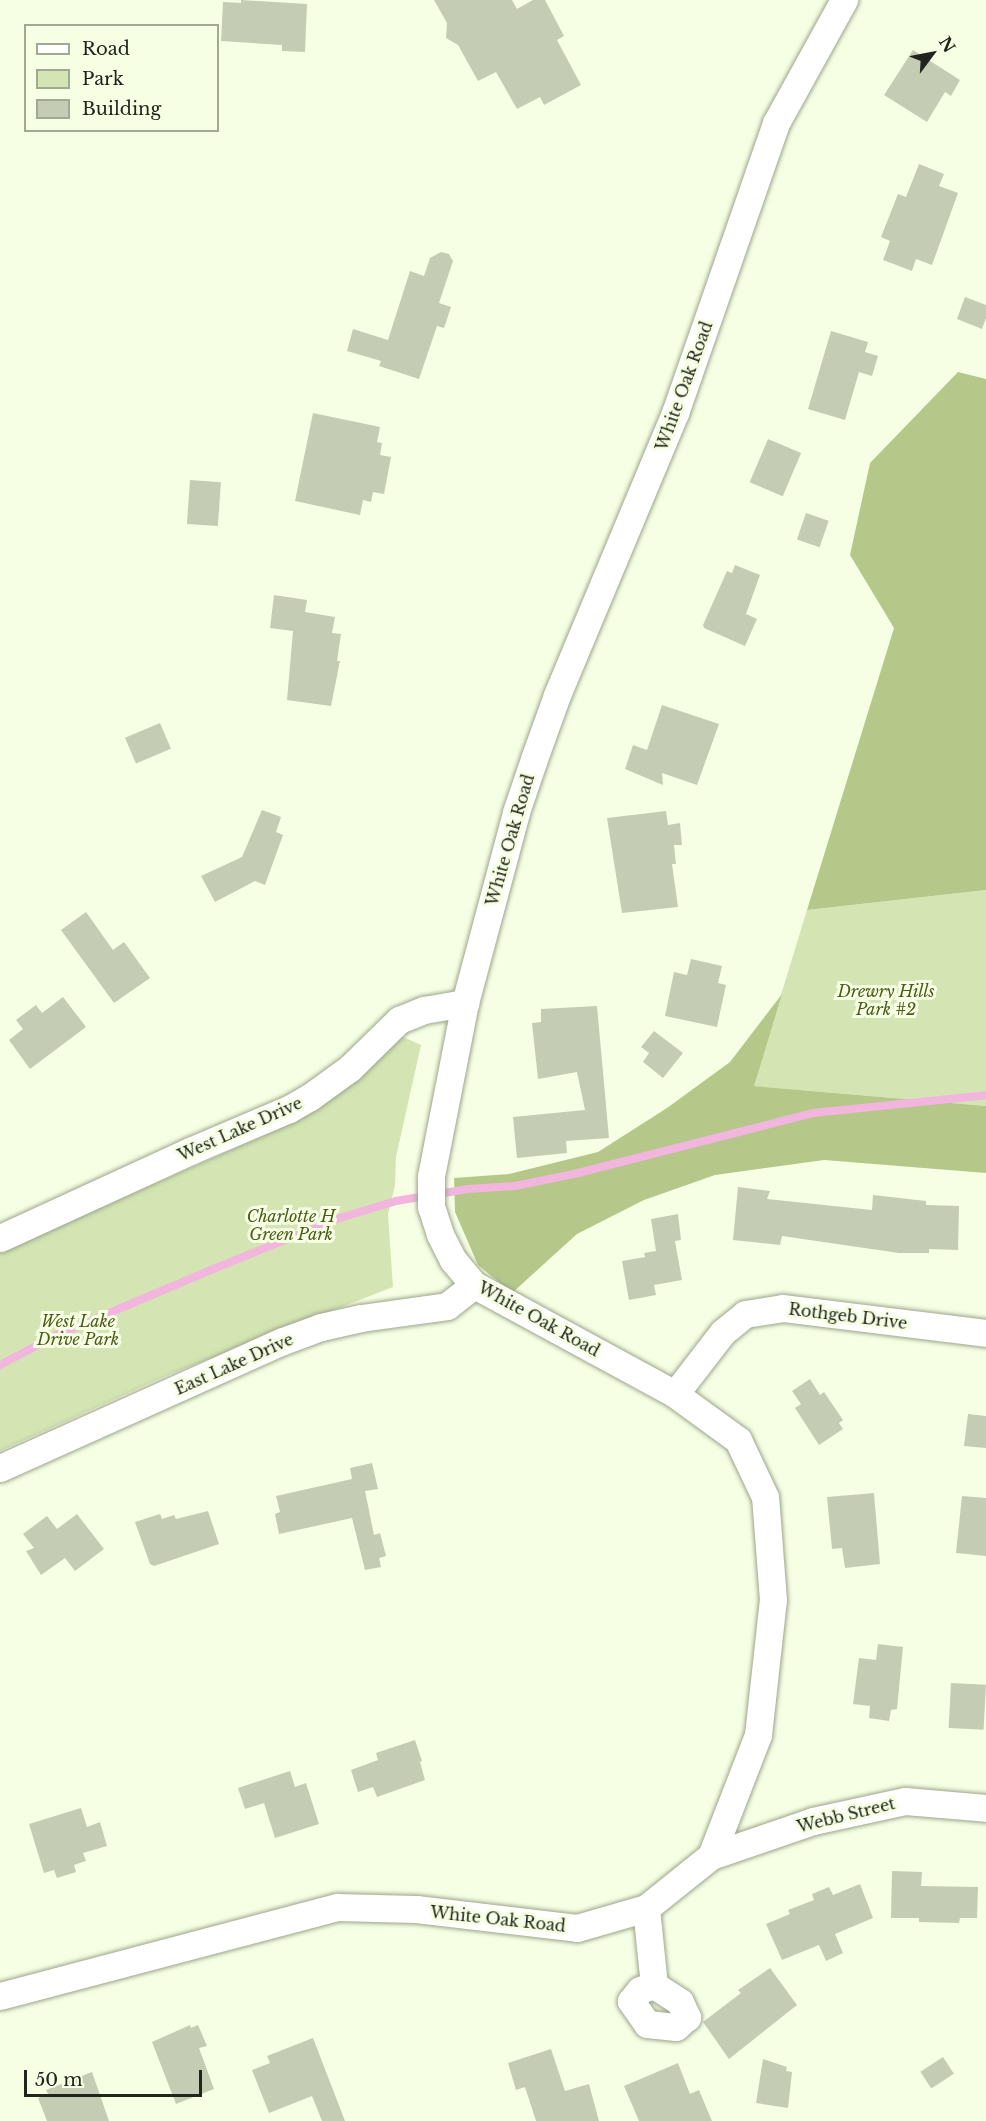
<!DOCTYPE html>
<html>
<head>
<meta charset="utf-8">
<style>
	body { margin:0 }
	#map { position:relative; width:986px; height:2121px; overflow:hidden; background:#f6ffe4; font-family:"Libre Baskerville",serif }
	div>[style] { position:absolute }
	.green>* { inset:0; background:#d4e4b3 }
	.forest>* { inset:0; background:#b5c88a }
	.stream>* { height:8px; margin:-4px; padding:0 4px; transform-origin:4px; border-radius:4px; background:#f1b5de }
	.building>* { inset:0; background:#c4ccb3; transform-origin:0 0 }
	.roads { filter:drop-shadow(0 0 2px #9da58c) drop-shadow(0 0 2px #9da58c) }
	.minor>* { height:27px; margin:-13.5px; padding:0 13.5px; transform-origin:13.5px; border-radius:13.5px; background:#fff }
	span { translate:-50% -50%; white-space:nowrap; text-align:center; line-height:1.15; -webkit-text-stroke:6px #f6ffe4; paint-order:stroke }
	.street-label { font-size:16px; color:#22251c }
	.park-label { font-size:16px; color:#4b5b18; font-style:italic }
	.legend { position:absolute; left:24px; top:24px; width:195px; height:108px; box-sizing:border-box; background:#f6ffe4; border:2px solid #a1a894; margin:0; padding:8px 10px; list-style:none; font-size:18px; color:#22251c }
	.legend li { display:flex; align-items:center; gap:12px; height:30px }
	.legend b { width:30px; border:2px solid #a1a894 }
	.north { position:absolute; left:902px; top:24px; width:60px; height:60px; -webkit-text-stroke:4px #f6ffe4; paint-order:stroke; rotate:58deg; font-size:16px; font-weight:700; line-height:24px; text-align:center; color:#22251c }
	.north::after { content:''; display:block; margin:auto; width:21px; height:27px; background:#22251c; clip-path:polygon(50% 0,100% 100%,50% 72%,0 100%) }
	.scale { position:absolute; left:24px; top:2070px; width:178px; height:27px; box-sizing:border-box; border:3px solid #22251c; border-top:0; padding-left:8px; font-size:18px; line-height:21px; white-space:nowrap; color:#22251c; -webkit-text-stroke:4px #f6ffe4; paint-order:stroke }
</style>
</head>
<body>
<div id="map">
	<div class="green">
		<i style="clip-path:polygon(986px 890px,986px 1106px,753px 1086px,807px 910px)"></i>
		<i style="clip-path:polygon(401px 1036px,421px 1045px,396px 1157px,395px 1185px,388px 1214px,393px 1287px,168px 1375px,0 1451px,0 1252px,292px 1123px,317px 1106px)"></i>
	</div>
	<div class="forest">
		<i style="clip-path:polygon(958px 372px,986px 379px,986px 890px,807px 910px,894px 628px,850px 555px,870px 463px)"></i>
		<i style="clip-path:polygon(782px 994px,754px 1086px,986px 1106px,986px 1173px,824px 1160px,715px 1175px,644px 1200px,577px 1234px,512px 1293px,478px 1265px,455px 1212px,454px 1178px,509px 1174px,598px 1152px,667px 1108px,730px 1062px)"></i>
	</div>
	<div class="stream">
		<i style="left:0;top:1365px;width:64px;rotate:-27.8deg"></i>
		<i style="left:57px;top:1335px;width:169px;rotate:-22.9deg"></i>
		<i style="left:213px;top:1269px;width:137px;rotate:-21.9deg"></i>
		<i style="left:340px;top:1218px;width:59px;rotate:-16.9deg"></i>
		<i style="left:396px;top:1201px;width:73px;rotate:-9.5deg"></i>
		<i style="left:468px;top:1189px;width:47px;rotate:-3.7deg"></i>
		<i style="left:515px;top:1186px;width:60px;rotate:-11.5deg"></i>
		<i style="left:574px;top:1174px;width:247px;rotate:-14.3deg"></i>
		<i style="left:813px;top:1113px;width:174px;rotate:-5.9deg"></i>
	</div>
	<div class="building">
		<i style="clip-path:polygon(241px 0,307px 4px,305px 52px,282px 51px,282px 45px,221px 41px,223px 2px,241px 3px)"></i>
		<i style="clip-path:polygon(434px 0,512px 0,517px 9px,533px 0,545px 0,564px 36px,557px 40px,581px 85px,544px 105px,540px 97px,517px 109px,496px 72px,478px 81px,458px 45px,446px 38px,447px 23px)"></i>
		<i style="clip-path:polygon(913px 50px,960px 80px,951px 96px,945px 92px,927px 122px,884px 95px)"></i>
		<i style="clip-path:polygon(919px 164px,944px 174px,939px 186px,958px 193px,932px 265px,916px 259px,912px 271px,883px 260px,890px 241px,881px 237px,898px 194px,906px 197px)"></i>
		<i style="clip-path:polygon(441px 252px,449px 254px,453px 261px,439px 303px,451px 307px,444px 328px,437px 326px,419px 379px,379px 366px,381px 361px,347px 351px,353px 329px,388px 340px,410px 271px,424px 276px,430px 258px)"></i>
		<i style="clip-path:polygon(965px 297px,986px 305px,986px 318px,982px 329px,957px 319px)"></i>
		<i style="clip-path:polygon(831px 331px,868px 342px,865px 352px,878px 356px,872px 376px,859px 372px,845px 420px,808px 409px)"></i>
		<i style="clip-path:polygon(313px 413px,380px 427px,377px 442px,382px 443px,380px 455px,391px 457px,384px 494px,373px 492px,371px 502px,363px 500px,360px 515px,295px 501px)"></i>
		<i style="left:768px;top:439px;width:36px;height:47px;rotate:23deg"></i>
		<i style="left:190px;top:480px;width:31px;height:44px;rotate:4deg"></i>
		<i style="left:806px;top:513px;width:24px;height:28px;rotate:19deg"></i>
		<i style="clip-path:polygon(735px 565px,760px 575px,746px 614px,757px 619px,745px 646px,704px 628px,703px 625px,727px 571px,732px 573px)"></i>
		<i style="clip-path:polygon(274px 595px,307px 600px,305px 612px,335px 617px,332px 633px,341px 634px,337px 661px,340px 661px,331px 706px,287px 700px,293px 631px,270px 628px)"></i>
		<i style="clip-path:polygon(662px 705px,719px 724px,697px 785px,662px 773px,663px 785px,625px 769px,633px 745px,647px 750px)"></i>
		<i style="left:160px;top:723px;width:28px;height:38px;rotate:67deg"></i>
		<i style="clip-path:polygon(262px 810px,281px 817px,276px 832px,283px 835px,265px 885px,255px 881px,215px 902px,201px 876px,242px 857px)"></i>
		<i style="clip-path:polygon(666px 811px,668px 825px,680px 823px,682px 845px,674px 845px,676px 864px,672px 864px,678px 907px,622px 913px,607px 818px)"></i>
		<i style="clip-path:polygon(86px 912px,113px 950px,124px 942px,150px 978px,114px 1003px,61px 930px)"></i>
		<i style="clip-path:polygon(691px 959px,722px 966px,718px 983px,726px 985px,717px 1027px,665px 1016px,674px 972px,687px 975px)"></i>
		<i style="clip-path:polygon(63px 997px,86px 1027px,30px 1069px,9px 1040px,23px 1029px,16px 1020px,36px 1005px,42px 1013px)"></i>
		<i style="clip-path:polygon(597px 1006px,609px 1138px,566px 1141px,567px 1153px,517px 1158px,513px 1117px,585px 1110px,577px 1072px,538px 1079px,532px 1023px,541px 1022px,541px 1009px)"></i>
		<i style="clip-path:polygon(654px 1031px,683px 1053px,663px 1078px,643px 1062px,649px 1053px,641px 1047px)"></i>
		<i style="clip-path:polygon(738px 1187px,770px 1191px,767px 1199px,872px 1210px,873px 1195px,926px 1201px,926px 1205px,959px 1206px,958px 1250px,929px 1249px,929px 1253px,899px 1253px,782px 1236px,780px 1245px,733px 1240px)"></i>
		<i style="clip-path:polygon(678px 1214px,681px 1240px,675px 1241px,682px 1280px,654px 1285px,656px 1295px,629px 1300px,622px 1261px,645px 1257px,644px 1253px,656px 1251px,651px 1219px)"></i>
		<i style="clip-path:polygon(810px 1379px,820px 1395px,824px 1392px,843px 1420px,839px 1423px,843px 1429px,819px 1445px,795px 1408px,801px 1404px,792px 1391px)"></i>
		<i style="clip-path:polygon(968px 1414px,986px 1416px,986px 1448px,964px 1446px)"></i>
		<i style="clip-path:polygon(372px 1463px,378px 1489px,365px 1491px,374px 1535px,380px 1533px,386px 1556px,379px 1558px,381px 1567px,365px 1570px,352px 1518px,279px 1534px,275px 1514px,280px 1512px,276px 1496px,352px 1479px,350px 1468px)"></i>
		<i style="clip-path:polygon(874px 1493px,880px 1564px,845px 1568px,842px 1548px,832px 1549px,827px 1497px)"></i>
		<i style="clip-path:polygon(962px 1496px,986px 1498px,986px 1556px,956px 1553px)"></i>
		<i style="clip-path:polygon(208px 1511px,219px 1544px,154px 1566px,150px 1564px,135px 1522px,160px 1514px,162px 1519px,174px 1515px,176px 1519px)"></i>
		<i style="clip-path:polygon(77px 1514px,104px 1549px,75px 1571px,65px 1558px,41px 1575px,26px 1551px,34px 1548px,23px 1534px,47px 1516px,57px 1529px)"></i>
		<i style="clip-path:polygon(878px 1644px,903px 1647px,897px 1709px,891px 1710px,889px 1721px,869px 1718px,870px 1706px,853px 1704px,859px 1658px,876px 1660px)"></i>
		<i style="left:951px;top:1683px;width:35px;height:45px;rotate:3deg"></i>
		<i style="clip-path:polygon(415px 1740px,422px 1761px,420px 1762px,425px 1780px,377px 1797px,373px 1787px,358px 1792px,351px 1770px,378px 1760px,376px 1753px)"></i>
		<i style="clip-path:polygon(290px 1771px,295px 1787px,306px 1783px,319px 1824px,275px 1838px,264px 1803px,245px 1809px,238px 1788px)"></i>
		<i style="clip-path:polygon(81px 1808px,87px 1827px,100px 1822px,107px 1846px,83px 1853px,86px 1861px,74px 1865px,76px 1872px,57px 1878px,54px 1870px,44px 1873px,29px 1824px)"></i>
		<i style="clip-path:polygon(892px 1871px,922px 1872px,921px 1886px,978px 1887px,977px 1918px,960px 1918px,959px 1923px,919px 1922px,919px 1918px,891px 1918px)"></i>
		<i style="clip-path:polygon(860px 1884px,873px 1918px,835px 1934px,843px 1953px,826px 1961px,819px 1945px,782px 1960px,766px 1924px,790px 1914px,788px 1910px,814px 1900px,812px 1894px,829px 1887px,833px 1895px)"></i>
		<i style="clip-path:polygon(770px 1968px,797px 2005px,729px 2059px,703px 2022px,741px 1993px,738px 1990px)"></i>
		<i style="clip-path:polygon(190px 2025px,191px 2028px,198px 2025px,207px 2046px,199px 2048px,214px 2089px,176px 2104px,152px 2042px)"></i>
		<i style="clip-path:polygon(313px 2038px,345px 2121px,322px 2121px,312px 2096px,269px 2113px,252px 2070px,270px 2063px,267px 2056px)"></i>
		<i style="clip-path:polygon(551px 2049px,565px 2091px,589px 2084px,599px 2121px,536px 2121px,525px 2087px,516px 2090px,508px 2063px)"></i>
		<i style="left:943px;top:2057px;width:20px;height:27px;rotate:57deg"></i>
		<i style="clip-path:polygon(763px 2059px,787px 2067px,786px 2071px,792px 2072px,788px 2108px,756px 2103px)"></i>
		<i style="clip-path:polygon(678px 2063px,690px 2094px,699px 2090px,712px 2121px,639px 2121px,624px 2086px)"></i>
		<i style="clip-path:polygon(92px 2072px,109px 2121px,47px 2121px,38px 2098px,48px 2094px,46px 2090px)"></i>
	</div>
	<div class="roads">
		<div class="minor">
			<i style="left:0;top:1238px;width:209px;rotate:-24.6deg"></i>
			<i style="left:190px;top:1151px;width:108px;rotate:-23deg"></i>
			<i style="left:289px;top:1109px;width:24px;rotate:-30deg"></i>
			<i style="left:310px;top:1097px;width:49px;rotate:-35.9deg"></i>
			<i style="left:350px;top:1068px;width:69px;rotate:-44.4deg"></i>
			<i style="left:399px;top:1020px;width:27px;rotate:-22deg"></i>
			<i style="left:424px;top:1010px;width:42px;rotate:-9.7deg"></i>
			<i style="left:675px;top:1394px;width:78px;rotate:-52.3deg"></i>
			<i style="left:723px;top:1332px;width:28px;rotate:-39deg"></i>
			<i style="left:745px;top:1314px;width:38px;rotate:-9deg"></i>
			<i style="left:783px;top:1308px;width:205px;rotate:7deg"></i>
			<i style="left:0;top:1468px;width:310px;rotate:-24.2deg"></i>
			<i style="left:283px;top:1341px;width:40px;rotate:-20.2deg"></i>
			<i style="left:321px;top:1327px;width:41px;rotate:-12.7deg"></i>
			<i style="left:361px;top:1318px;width:87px;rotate:-7.9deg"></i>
			<i style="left:447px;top:1306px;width:34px;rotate:-38deg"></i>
			<i style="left:711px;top:1856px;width:108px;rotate:-18.9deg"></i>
			<i style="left:813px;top:1821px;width:94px;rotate:-12.3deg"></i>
			<i style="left:905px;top:1801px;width:81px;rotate:4.9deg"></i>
			<i style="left:646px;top:1908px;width:77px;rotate:84.1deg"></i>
			<i style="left:654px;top:1985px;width:31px;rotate:33deg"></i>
			<i style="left:680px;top:2002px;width:17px;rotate:65deg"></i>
			<i style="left:687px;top:2017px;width:15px;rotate:138deg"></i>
			<i style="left:676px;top:2027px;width:29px;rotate:-174deg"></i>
			<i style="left:647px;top:2024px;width:28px;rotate:-125deg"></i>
			<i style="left:631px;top:2001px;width:14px;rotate:-51deg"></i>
			<i style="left:640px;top:1990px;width:15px;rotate:-20deg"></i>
			<i style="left:0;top:1996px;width:349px;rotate:-14.8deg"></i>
			<i style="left:337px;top:1907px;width:79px;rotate:1.5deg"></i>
			<i style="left:416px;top:1909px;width:162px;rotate:6.7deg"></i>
			<i style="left:577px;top:1928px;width:72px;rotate:-16.2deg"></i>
			<i style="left:646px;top:1908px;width:83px;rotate:-38.7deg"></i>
			<i style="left:711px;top:1856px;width:130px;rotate:-68.8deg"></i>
			<i style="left:758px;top:1735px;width:136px;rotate:-83.7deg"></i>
			<i style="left:773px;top:1600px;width:103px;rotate:-94.4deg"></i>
			<i style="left:765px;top:1497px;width:63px;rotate:-115.3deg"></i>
			<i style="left:738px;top:1440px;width:78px;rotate:-143.9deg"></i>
			<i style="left:675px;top:1394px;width:229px;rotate:-151.5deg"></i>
			<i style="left:474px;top:1285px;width:33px;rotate:-130deg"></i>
			<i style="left:453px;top:1260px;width:29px;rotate:-117deg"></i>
			<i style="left:440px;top:1234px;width:28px;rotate:-108deg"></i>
			<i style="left:431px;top:1207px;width:31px;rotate:-90deg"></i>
			<i style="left:431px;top:1176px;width:176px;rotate:-78.9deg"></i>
			<i style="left:465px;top:1003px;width:198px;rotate:-75deg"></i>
			<i style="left:516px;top:812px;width:56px;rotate:-71.2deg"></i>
			<i style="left:534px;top:759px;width:68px;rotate:-70.2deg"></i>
			<i style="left:557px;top:695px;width:306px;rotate:-67.3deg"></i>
			<i style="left:675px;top:413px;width:307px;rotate:-70.8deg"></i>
			<i style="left:776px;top:123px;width:141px;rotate:-61.1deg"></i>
		</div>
	</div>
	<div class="street-label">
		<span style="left:684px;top:386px;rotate:-70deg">White Oak Road</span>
		<span style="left:510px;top:840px;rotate:-74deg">White Oak Road</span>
		<span style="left:240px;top:1129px;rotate:-24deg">West Lake Drive</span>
		<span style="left:848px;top:1316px;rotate:7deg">Rothgeb Drive</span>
		<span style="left:539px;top:1319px;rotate:29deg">White Oak Road</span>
		<span style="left:234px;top:1364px;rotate:-24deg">East Lake Drive</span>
		<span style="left:846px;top:1815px;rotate:-14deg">Webb Street</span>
		<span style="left:498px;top:1919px;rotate:6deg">White Oak Road</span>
	</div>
	<div class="park-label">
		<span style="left:886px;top:1000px">Drewry Hills<br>Park #2</span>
		<span style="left:291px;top:1225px">Charlotte H<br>Green Park</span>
		<span style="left:78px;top:1330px">West Lake<br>Drive Park</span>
	</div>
	<ul class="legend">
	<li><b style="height:8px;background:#fff"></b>Road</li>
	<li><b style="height:16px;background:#d4e4b3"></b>Park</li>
	<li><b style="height:16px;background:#c4ccb3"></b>Building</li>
	</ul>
	<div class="north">N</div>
	<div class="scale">50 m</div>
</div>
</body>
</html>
